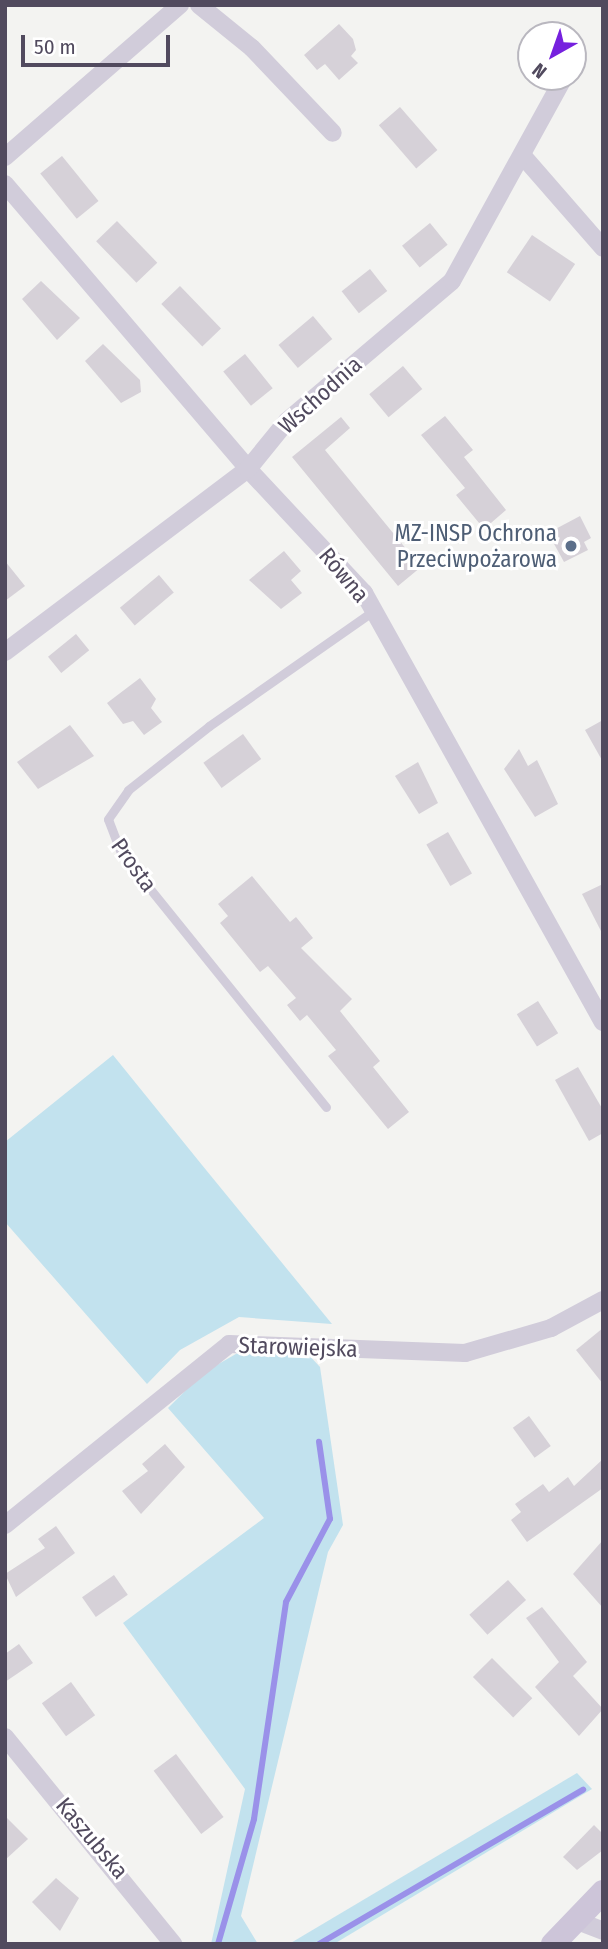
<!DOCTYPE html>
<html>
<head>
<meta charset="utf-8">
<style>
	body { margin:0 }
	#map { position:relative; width:608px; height:1949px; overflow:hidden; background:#f3f3f1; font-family:"Fira Sans Condensed",sans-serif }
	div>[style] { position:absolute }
	.green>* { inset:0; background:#c2e2ee }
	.stream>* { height:6px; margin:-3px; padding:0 3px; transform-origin:3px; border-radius:3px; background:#9a91e9 }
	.building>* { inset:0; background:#d6d1d8; transform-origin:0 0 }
	.lane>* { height:9px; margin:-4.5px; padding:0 4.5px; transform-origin:4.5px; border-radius:4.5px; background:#d1ccda }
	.street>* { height:18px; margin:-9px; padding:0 9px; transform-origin:9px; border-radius:9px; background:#d1ccda }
	.secondary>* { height:24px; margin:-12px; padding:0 12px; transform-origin:12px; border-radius:12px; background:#cdc5d9 }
	.dots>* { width:19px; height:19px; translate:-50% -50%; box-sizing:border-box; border:4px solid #fff; border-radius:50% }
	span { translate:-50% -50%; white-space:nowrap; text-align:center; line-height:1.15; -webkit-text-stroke:6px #fff; paint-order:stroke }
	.street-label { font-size:23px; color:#514a5e }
	.service-label { font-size:23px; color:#4e5e75 }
	.right { translate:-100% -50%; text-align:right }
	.frame { position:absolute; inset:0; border:7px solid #514a5e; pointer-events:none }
	.north { position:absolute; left:517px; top:21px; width:70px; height:70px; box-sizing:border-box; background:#fff; border:2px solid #b9b7bf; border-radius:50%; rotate:220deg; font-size:19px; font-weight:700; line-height:28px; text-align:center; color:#514a5e }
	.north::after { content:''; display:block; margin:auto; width:24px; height:32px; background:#7621de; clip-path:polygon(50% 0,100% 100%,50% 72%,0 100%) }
	.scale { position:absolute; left:21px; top:35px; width:149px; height:32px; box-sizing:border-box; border:4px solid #514a5e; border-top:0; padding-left:9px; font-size:21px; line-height:24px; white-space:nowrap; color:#514a5e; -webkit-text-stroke:5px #fff; paint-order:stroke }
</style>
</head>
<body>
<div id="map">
	<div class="green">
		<i style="clip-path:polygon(113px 1055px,202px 1165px,332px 1324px,239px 1317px,180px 1350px,147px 1384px,5px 1222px,5px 1142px)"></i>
		<i style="clip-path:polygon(241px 1351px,307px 1353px,320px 1367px,343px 1525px,328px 1552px,241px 1916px,258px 1944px,211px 1944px,245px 1789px,123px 1623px,264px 1518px,168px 1408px,203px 1373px)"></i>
		<i style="clip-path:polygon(577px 1773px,592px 1789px,334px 1944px,289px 1944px)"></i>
	</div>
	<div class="stream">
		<i style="left:218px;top:1944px;width:130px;rotate:-73.9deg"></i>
		<i style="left:254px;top:1819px;width:219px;rotate:-81.6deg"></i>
		<i style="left:286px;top:1602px;width:94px;rotate:-62.1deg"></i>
		<i style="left:330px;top:1519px;width:78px;rotate:-98.1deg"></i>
		<i style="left:319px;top:1944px;width:306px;rotate:-30.3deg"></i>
	</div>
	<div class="building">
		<i style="clip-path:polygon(339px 24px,353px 39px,356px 50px,351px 56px,358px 63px,339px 80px,325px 64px,317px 70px,304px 55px)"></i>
		<i style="left:400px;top:107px;width:57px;height:28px;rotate:49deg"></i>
		<i style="left:62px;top:156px;width:58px;height:28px;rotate:51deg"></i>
		<i style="left:117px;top:221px;width:58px;height:29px;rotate:46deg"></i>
		<i style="left:430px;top:223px;width:28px;height:36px;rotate:51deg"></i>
		<i style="left:532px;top:235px;width:52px;height:45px;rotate:34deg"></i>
		<i style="left:370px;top:269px;width:28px;height:36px;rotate:52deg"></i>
		<i style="clip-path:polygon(41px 281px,80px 318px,57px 340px,22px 299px)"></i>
		<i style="left:180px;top:286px;width:59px;height:26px;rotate:46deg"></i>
		<i style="left:313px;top:316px;width:30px;height:45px;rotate:50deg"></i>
		<i style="clip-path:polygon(103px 344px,140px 380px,141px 392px,121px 403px,85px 361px)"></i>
		<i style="left:245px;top:354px;width:44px;height:28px;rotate:51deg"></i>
		<i style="left:403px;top:366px;width:30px;height:44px;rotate:50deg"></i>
		<i style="clip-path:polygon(445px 416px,473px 450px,464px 457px,506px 510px,484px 529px,456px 495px,465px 488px,421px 435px)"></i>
		<i style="clip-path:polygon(341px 417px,350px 428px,325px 450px,421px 567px,398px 586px,292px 457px)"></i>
		<i style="clip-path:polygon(580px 516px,591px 538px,584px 542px,588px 550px,564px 562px,548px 533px)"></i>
		<i style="clip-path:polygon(284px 551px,301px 571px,291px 580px,302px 593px,281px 609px,249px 580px)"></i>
		<i style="clip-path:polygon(5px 561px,25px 586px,5px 601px)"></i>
		<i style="left:159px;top:575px;width:23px;height:51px;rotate:50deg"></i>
		<i style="left:76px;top:634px;width:21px;height:36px;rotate:51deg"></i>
		<i style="clip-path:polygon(140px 678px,156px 699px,151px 708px,162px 722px,144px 735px,133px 721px,123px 724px,107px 703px)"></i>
		<i style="clip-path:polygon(603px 720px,603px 762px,585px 730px)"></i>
		<i style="clip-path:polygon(70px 725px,94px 756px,38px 789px,17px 762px)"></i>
		<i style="left:243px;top:734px;width:31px;height:49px;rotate:54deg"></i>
		<i style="clip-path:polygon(519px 749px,528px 766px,537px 760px,558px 804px,535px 817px,504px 769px)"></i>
		<i style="clip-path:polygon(418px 762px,438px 803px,419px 814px,395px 776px)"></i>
		<i style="left:448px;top:832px;width:48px;height:25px;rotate:60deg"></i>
		<i style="clip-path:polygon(252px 876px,290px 922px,296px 917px,313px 938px,301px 948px,352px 999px,340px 1011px,380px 1061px,373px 1067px,409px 1112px,388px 1129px,328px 1056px,336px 1050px,307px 1015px,300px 1021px,287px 1005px,296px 998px,268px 966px,260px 972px,220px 923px,228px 916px,218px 904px)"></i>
		<i style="clip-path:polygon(603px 884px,603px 935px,582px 894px)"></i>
		<i style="left:538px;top:1001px;width:38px;height:25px;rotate:58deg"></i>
		<i style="clip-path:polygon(578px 1067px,603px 1110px,603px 1133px,589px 1141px,555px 1080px)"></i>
		<i style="clip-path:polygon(603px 1328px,603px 1384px,576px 1350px)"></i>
		<i style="left:529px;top:1416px;width:37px;height:20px;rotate:54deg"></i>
		<i style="clip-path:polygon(165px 1444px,185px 1467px,141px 1514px,122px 1491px,148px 1471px,142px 1464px)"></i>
		<i style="clip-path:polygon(603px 1459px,603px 1488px,527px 1542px,511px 1520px,521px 1512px,515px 1504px,543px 1484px,549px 1492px,568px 1477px,574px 1486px)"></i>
		<i style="clip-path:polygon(56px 1526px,75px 1553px,16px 1597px,5px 1574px,45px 1548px,38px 1539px)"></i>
		<i style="clip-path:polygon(603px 1540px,603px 1608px,573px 1574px)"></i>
		<i style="left:114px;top:1575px;width:24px;height:39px;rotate:55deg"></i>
		<i style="left:508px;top:1580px;width:27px;height:52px;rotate:48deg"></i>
		<i style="clip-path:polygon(542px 1607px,587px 1662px,573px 1676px,603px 1709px,579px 1736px,535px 1687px,559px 1662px,526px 1618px)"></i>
		<i style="clip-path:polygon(19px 1644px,33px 1663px,5px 1682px,5px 1654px)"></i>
		<i style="left:492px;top:1658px;width:57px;height:27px;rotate:45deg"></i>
		<i style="left:71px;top:1682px;width:41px;height:36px;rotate:54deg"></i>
		<i style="left:176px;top:1754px;width:79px;height:28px;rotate:53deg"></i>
		<i style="clip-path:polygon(5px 1816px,28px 1839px,5px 1860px)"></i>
		<i style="clip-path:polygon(594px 1825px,603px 1834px,603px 1850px,577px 1870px,563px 1857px)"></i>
		<i style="clip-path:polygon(56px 1878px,79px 1898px,60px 1931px,32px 1902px)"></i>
	</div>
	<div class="lane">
		<i style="left:326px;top:1107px;width:326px;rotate:-128.9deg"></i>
		<i style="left:121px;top:853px;width:36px;rotate:-111deg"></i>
		<i style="left:108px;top:819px;width:35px;rotate:-55deg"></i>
		<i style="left:128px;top:790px;width:103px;rotate:-38.3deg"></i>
		<i style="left:209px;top:726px;width:200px;rotate:-35deg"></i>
	</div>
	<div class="street">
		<i style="left:199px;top:5px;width:68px;rotate:39.1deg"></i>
		<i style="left:252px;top:48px;width:117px;rotate:46.4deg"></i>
		<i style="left:522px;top:155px;width:123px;rotate:48.9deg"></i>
		<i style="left:5px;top:157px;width:232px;rotate:-41deg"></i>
		<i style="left:5px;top:184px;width:375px;rotate:49.5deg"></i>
		<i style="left:248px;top:469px;width:170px;rotate:46.9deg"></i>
		<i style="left:364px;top:593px;width:491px;rotate:60.9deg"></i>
		<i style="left:5px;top:652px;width:304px;rotate:-37deg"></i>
		<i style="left:248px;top:469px;width:62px;rotate:-50.9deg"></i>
		<i style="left:287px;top:421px;width:216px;rotate:-40.3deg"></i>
		<i style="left:452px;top:281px;width:233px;rotate:-61.2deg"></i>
		<i style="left:5px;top:1525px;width:288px;rotate:-38.9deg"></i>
		<i style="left:229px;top:1344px;width:236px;rotate:2.2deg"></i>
		<i style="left:465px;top:1353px;width:90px;rotate:-16.2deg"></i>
		<i style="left:551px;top:1328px;width:59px;rotate:-28.3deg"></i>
		<i style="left:5px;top:1737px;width:267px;rotate:50.9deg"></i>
		<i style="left:575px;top:1920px;width:30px;rotate:21deg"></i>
	</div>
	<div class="secondary">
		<i style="left:553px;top:1944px;width:72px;rotate:-46.1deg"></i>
	</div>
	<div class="dots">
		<i style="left:571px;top:546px;background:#5c6f8a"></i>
	</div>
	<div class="street-label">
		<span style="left:320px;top:395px;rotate:-42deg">Wschodnia</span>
		<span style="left:344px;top:575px;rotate:50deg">Równa</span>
		<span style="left:134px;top:865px;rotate:54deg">Prosta</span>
		<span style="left:298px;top:1347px;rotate:2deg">Starowiejska</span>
		<span style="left:92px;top:1838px;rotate:50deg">Kaszubska</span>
	</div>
	<div class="service-label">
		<span class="right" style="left:557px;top:546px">MZ-INSP Ochrona<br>Przeciwpożarowa</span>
	</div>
	<div class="frame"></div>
	<div class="north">N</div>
	<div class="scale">50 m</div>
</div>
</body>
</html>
